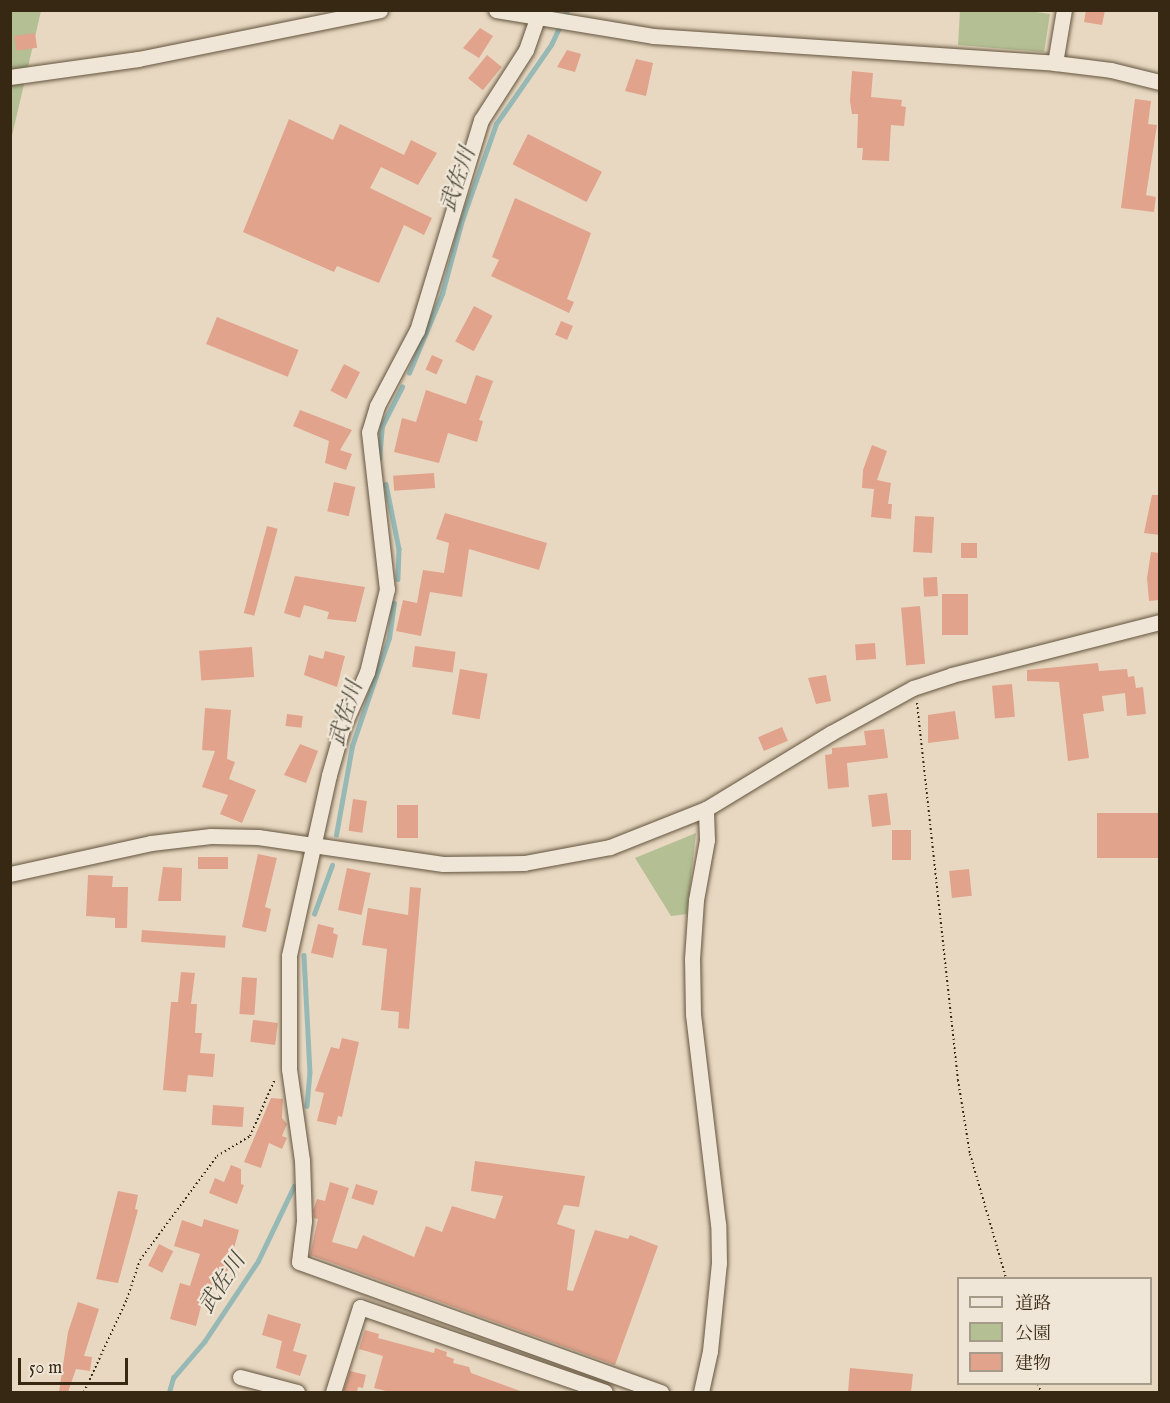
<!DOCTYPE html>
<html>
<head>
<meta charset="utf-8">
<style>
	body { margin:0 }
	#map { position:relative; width:1170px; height:1403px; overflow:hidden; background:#e8d8c1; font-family:"IM FELL English","Noto Serif JP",serif }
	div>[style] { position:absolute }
	.green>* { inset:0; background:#b4bf94 }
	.stream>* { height:4.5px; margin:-2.25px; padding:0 2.25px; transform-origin:2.25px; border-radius:2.25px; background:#97b9b6 }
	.building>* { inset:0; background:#e1a38c; transform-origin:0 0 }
	.path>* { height:2px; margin-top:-1px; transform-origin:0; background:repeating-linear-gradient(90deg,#372813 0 1.5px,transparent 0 4.5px) }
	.roads { filter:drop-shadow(0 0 2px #63543e) drop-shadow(0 0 2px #63543e) }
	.minor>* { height:15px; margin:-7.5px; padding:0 7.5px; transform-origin:7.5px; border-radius:7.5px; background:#f0e6d7 }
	span { translate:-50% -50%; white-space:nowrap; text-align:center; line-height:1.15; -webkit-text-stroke:4.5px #f0e6d7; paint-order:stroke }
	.water-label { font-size:22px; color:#4f4c3c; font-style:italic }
	.frame { position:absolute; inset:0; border:12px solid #372813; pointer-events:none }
	.legend { position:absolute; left:957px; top:1277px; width:195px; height:108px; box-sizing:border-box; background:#f0e6d7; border:2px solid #a69a89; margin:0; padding:8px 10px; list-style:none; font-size:18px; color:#372813 }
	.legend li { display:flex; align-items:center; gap:12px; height:30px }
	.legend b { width:30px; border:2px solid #a69a89 }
	.scale { position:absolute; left:18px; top:1358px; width:110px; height:27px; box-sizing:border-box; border:3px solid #372813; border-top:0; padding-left:8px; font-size:18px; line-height:21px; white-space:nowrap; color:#372813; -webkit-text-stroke:4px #f0e6d7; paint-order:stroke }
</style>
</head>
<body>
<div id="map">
	<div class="green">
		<i style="clip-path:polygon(1023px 10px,1050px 14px,1044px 52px,958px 45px,960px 11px)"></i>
		<i style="clip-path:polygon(11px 11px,41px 11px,11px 140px)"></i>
		<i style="clip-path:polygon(696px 833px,687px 914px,671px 916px,635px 858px)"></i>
	</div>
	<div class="stream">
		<i style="left:409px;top:373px;width:86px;rotate:-67.3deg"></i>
		<i style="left:442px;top:294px;width:77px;rotate:-74.9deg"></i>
		<i style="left:462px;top:220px;width:102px;rotate:-70.5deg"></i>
		<i style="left:496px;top:124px;width:96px;rotate:-55.2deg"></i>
		<i style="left:551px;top:45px;width:38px;rotate:-65deg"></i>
		<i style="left:379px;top:459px;width:33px;rotate:-85deg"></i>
		<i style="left:382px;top:426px;width:44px;rotate:-62.9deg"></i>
		<i style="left:386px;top:484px;width:66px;rotate:78.7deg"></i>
		<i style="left:399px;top:549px;width:30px;rotate:92deg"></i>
		<i style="left:336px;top:835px;width:90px;rotate:-79.8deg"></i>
		<i style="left:352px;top:746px;width:114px;rotate:-71.1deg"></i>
		<i style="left:389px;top:638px;width:35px;rotate:-82deg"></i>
		<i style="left:314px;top:914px;width:52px;rotate:-69.8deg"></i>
		<i style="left:304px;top:955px;width:117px;rotate:87.1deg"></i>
		<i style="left:310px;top:1072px;width:34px;rotate:95deg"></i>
		<i style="left:169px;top:1392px;width:15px;rotate:-74deg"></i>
		<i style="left:173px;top:1378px;width:48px;rotate:-49.3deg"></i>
		<i style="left:204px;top:1342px;width:97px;rotate:-56.3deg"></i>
		<i style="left:258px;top:1261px;width:83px;rotate:-64.4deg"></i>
	</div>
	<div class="building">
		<i style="clip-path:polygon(1086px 10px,1105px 10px,1102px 25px,1084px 22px)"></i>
		<i style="clip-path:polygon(480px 28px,493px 36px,479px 58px,463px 48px)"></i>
		<i style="left:35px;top:33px;width:15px;height:21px;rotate:82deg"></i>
		<i style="clip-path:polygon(567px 50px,581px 54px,575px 72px,557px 67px)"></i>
		<i style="left:487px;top:55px;width:19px;height:30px;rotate:39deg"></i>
		<i style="clip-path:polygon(636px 59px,653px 63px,646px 96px,625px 91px)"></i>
		<i style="clip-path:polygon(852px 71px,873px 73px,871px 97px,902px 100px,901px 106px,906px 107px,904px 126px,891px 125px,889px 161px,862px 160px,863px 148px,857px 148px,858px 114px,852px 114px,850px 101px)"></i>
		<i style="clip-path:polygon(1135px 99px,1151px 101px,1148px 124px,1157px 125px,1146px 195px,1156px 197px,1154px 212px,1121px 208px)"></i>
		<i style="clip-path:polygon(289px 119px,333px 140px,340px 124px,404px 155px,411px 140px,437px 153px,418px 185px,381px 167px,370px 188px,432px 218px,424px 235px,404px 225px,379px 283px,337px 266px,334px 272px,243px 232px)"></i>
		<i style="left:528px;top:134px;width:83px;height:34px;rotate:27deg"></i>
		<i style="clip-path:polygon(515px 198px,591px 233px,567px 299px,574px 302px,569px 313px,491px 276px,499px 260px,492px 257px)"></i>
		<i style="left:474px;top:306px;width:21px;height:40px;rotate:28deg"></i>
		<i style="left:217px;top:317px;width:88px;height:29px;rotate:22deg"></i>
		<i style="left:561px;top:321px;width:13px;height:15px;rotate:23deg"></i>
		<i style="left:432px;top:355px;width:12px;height:16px;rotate:24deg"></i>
		<i style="left:344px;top:364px;width:18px;height:30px;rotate:27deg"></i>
		<i style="clip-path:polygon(476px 375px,493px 381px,479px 420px,483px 421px,477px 442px,448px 433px,439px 463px,394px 452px,402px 418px,416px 422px,426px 390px,466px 404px)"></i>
		<i style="clip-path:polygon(300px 410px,352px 430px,340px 450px,352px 454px,346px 470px,325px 463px,329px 441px,293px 426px)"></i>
		<i style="clip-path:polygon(872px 445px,887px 451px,877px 480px,891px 483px,888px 504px,892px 504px,891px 519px,871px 517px,874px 489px,862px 488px,863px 470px)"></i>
		<i style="left:434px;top:473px;width:15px;height:41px;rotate:86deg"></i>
		<i style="left:334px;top:482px;width:22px;height:30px;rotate:13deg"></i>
		<i style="clip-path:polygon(1152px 495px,1160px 495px,1160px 535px,1144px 533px)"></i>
		<i style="clip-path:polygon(445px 513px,547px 543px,539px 570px,469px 549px,462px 597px,430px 592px,421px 636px,396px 631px,403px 600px,417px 603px,423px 570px,444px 573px,449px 543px,436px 539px)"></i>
		<i style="left:915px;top:516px;width:19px;height:36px;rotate:3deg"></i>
		<i style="left:267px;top:526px;width:11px;height:90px;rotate:15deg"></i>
		<i style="left:961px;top:543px;width:16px;height:15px"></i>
		<i style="clip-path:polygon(1151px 552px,1160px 553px,1160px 600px,1149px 601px,1147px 578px)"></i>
		<i style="clip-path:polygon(295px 576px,365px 587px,356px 622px,327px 619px,329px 612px,304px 605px,300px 618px,284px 613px)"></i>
		<i style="left:937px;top:577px;width:19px;height:14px;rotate:87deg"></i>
		<i style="left:942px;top:594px;width:26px;height:41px"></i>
		<i style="left:920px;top:606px;width:58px;height:19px;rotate:85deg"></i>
		<i style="left:875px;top:643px;width:16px;height:20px;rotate:86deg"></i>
		<i style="left:415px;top:646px;width:41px;height:21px;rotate:8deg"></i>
		<i style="left:252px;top:647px;width:30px;height:53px;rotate:86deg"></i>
		<i style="clip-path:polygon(325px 651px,345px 656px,337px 687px,304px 675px,309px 655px,323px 659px)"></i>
		<i style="clip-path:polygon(1098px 663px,1099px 671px,1127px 669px,1128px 677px,1134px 676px,1136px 688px,1143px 687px,1146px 714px,1127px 716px,1125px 693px,1102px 696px,1104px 711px,1083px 714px,1089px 758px,1068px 761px,1059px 682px,1027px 681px,1027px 670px)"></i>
		<i style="left:460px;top:669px;width:28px;height:46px;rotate:10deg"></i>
		<i style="clip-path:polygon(826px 675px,831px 701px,816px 704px,808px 678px)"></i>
		<i style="left:1012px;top:684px;width:33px;height:20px;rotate:85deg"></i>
		<i style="clip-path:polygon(205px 708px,231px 710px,227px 759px,235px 762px,229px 779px,256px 790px,242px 823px,220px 814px,228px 795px,202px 787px,215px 751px,202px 750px)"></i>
		<i style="clip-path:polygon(955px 711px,959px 739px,928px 743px,928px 715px)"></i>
		<i style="left:287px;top:714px;width:16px;height:12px;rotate:7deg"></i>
		<i style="left:782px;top:727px;width:15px;height:26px;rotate:67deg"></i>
		<i style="clip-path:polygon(884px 729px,888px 758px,847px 763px,849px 787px,828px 789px,825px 755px,832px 754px,832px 748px,866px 745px,864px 731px)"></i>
		<i style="clip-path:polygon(300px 744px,318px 751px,306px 783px,284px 775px)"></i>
		<i style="left:887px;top:793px;width:32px;height:19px;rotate:83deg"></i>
		<i style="left:353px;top:799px;width:14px;height:32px;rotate:8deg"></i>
		<i style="left:397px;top:805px;width:21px;height:33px"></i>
		<i style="left:1160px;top:813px;width:45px;height:63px;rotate:90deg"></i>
		<i style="left:892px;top:830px;width:19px;height:30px"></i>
		<i style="clip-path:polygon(258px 854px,277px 858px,265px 907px,271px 909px,266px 932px,242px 927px)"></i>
		<i style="left:228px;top:857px;width:12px;height:30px;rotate:90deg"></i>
		<i style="clip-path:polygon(163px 867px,182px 868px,181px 901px,158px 901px)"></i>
		<i style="left:347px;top:868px;width:24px;height:43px;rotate:12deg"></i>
		<i style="left:969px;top:869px;width:27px;height:20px;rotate:84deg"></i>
		<i style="clip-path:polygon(88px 875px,113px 876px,112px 887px,128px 887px,127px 928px,115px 928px,115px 918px,86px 916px)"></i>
		<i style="clip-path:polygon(410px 887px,421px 888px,409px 1029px,398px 1028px,399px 1012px,381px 1010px,387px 949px,362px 945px,368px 908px,408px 915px)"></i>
		<i style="clip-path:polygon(318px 924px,334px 928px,333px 933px,338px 935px,333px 958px,311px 953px)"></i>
		<i style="left:142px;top:930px;width:84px;height:12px;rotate:4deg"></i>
		<i style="clip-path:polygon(181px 972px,195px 973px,191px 1004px,197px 1004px,195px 1033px,202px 1033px,200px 1053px,215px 1054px,213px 1077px,188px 1075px,186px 1092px,163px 1090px,171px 1002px,178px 1002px)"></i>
		<i style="left:242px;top:977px;width:15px;height:37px;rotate:4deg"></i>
		<i style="left:253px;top:1020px;width:25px;height:22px;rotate:7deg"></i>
		<i style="clip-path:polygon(342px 1038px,359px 1042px,342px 1117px,338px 1116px,336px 1125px,317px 1121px,324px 1093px,315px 1091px,331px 1047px,339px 1049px)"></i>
		<i style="clip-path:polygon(271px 1098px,283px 1099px,282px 1118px,287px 1124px,282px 1136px,287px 1138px,282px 1149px,269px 1143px,261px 1168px,244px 1162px)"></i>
		<i style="left:213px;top:1105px;width:31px;height:20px;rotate:4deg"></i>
		<i style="clip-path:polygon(475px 1161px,585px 1176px,579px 1207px,564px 1205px,557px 1224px,575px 1230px,567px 1290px,573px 1291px,595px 1230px,628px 1239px,630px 1235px,658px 1246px,615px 1365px,310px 1255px,318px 1219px,314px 1218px,313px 1211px,317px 1199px,325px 1201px,330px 1182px,349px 1188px,332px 1242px,357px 1249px,363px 1235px,414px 1257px,426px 1226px,442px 1232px,452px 1206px,495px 1219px,503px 1196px,471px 1191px)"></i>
		<i style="clip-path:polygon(231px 1165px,241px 1169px,241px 1184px,244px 1185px,237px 1204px,209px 1193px,215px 1178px,224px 1182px)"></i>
		<i style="left:356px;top:1184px;width:23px;height:15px;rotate:18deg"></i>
		<i style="clip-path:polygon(118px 1191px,138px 1195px,135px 1209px,138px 1210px,118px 1283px,96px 1279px)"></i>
		<i style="clip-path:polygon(204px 1219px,239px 1230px,223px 1288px,207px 1283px,196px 1326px,170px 1319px,180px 1283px,190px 1286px,200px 1254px,174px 1246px,182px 1220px,202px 1227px)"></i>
		<i style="left:159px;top:1244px;width:16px;height:24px;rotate:27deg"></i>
		<i style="clip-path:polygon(78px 1302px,99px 1309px,84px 1356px,92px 1357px,90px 1371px,76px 1369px,68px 1392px,59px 1392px,68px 1332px)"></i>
		<i style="clip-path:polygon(268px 1314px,301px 1324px,293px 1351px,307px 1355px,300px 1376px,276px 1368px,282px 1341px,262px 1335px)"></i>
		<i style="clip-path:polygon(365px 1330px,379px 1334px,378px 1338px,434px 1353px,435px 1348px,447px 1352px,446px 1356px,454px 1359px,453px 1363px,469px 1367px,471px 1373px,523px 1392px,390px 1392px,374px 1388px,383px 1356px,359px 1349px)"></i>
		<i style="clip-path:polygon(850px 1368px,913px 1374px,911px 1392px,848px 1392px)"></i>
		<i style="clip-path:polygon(350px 1371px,366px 1375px,363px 1388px,358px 1387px,357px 1392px,343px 1392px)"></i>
	</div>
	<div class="path">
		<i style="left:917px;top:703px;width:379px;rotate:83.8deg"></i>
		<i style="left:958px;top:1080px;width:75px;rotate:80.8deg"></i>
		<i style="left:970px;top:1154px;width:129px;rotate:73.8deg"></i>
		<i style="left:1038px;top:1384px;width:9px;rotate:69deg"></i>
		<i style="left:84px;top:1392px;width:102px;rotate:-65.2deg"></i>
		<i style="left:127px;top:1299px;width:41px;rotate:-71.6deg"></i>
		<i style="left:140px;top:1260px;width:129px;rotate:-53.5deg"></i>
		<i style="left:217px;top:1156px;width:39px;rotate:-31deg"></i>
		<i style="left:250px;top:1136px;width:62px;rotate:-66.3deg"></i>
	</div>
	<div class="roads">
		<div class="minor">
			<i style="left:496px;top:10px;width:159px;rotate:9.4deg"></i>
			<i style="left:653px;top:36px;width:403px;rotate:3.8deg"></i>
			<i style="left:1055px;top:63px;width:56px;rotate:7.1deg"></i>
			<i style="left:1111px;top:70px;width:50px;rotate:13.8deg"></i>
			<i style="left:540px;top:10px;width:42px;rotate:109.3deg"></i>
			<i style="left:526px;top:50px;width:83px;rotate:122.7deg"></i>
			<i style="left:481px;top:120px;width:220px;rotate:106.9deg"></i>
			<i style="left:417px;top:330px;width:86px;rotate:117.8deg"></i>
			<i style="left:377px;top:406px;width:27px;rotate:107deg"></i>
			<i style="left:369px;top:432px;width:158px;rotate:83.5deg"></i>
			<i style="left:387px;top:589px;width:85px;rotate:103.5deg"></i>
			<i style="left:367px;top:672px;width:62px;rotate:113.7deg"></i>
			<i style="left:342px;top:729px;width:48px;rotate:105.8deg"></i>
			<i style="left:329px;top:775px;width:185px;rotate:102.5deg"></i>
			<i style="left:289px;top:956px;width:113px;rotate:90deg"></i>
			<i style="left:289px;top:1069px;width:92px;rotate:81.9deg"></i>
			<i style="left:302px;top:1160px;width:61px;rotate:88.1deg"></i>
			<i style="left:304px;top:1221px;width:41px;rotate:97deg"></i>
			<i style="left:299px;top:1262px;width:385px;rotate:19.8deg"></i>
			<i style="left:1055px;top:63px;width:54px;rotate:-80.4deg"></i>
			<i style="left:10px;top:77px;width:129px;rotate:-8deg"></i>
			<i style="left:138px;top:59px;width:247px;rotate:-11.4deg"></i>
			<i style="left:10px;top:874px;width:144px;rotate:-12.4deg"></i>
			<i style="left:151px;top:843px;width:60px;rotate:-6.7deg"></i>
			<i style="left:211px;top:836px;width:47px;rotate:1.2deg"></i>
			<i style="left:258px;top:837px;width:187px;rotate:8.3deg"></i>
			<i style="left:443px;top:864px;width:81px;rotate:-0.7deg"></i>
			<i style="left:524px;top:863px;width:87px;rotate:-10.5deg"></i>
			<i style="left:610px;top:847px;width:103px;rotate:-21.6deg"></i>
			<i style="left:706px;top:809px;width:146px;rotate:-31.3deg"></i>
			<i style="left:831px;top:733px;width:94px;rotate:-28.8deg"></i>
			<i style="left:913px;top:688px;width:41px;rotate:-18.4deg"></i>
			<i style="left:952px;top:675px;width:215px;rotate:-14.3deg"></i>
			<i style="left:240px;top:1377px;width:59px;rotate:14.7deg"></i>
			<i style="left:333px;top:1392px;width:89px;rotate:-72.4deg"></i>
			<i style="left:360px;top:1307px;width:259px;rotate:19.1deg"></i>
			<i style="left:701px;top:1392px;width:42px;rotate:-77.6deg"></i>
			<i style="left:710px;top:1351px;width:88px;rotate:-84.2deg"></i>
			<i style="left:719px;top:1263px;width:39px;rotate:-91deg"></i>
			<i style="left:718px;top:1224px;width:211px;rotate:-96.8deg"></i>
			<i style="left:693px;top:1014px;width:55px;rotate:-91deg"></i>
			<i style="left:692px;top:959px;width:59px;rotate:-86.1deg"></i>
			<i style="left:696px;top:900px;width:61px;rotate:-79.6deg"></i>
			<i style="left:707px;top:840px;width:31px;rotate:-92deg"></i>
		</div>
	</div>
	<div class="water-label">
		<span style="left:459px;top:180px;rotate:-71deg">武佐川</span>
		<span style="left:347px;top:714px;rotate:-73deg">武佐川</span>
		<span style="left:223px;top:1284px;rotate:-57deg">武佐川</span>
	</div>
	<div class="frame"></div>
	<ul class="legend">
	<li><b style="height:8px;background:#f0e6d7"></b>道路</li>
	<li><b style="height:16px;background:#b4bf94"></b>公園</li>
	<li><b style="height:16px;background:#e1a38c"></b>建物</li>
	</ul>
	<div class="scale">50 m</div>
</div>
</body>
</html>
